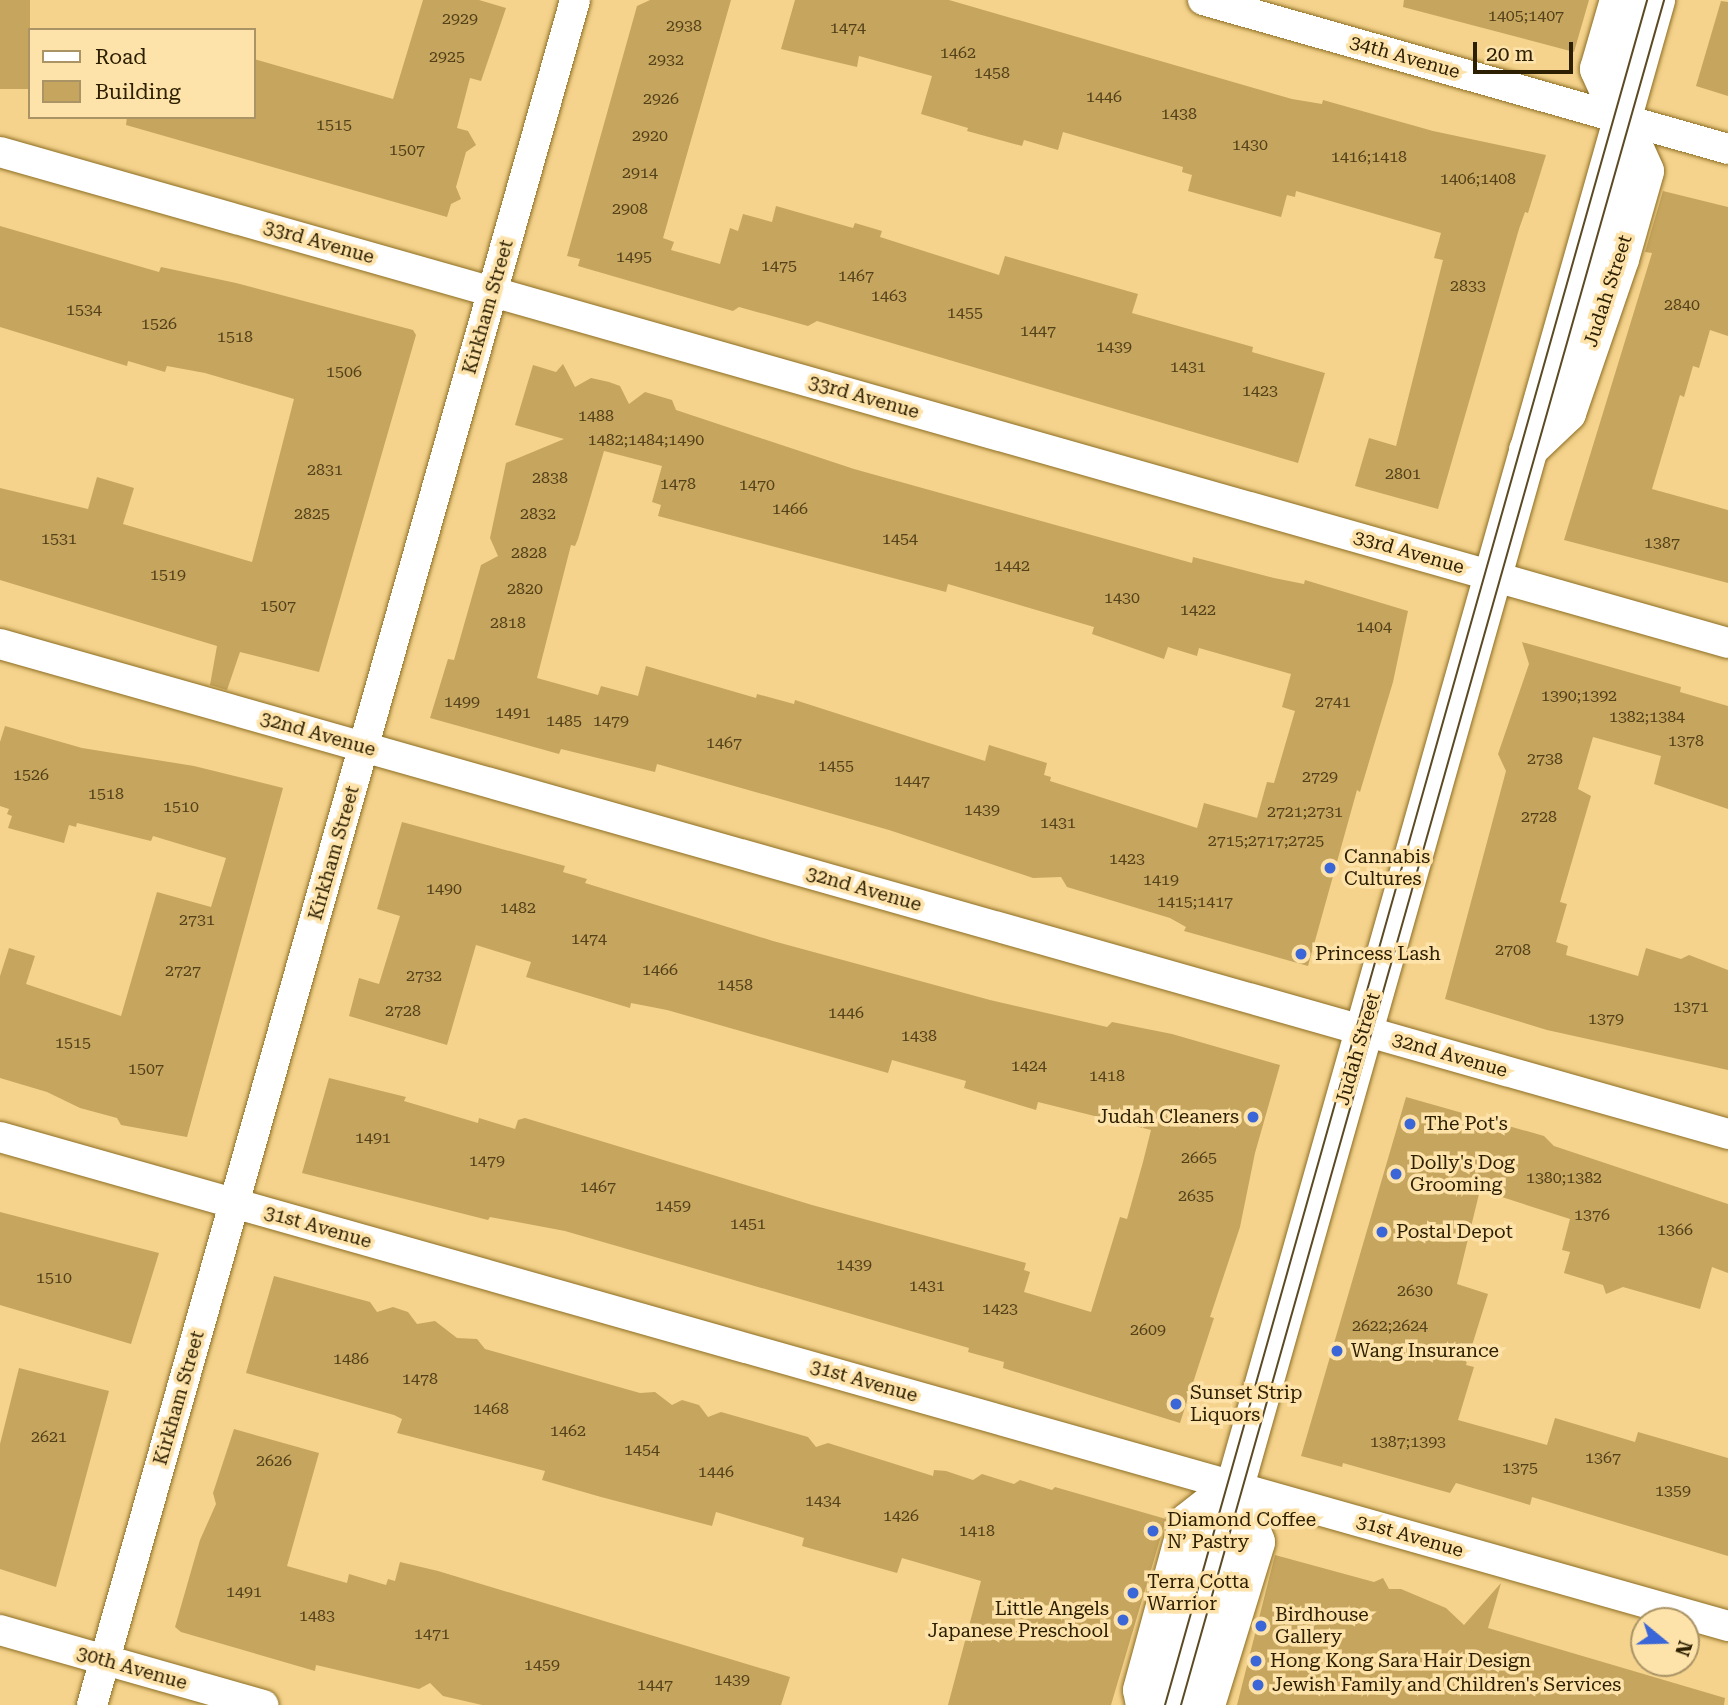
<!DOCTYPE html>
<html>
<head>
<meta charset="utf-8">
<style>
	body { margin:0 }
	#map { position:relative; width:1728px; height:1705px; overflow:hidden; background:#f5d38c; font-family:"Roboto Serif",serif }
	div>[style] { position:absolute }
	.building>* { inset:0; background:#c6a55e; transform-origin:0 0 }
	.roads { filter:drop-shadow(0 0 2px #8d6e24) drop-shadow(0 0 2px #8d6e24) }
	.street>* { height:30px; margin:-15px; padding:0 15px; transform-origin:15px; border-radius:15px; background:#fff }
	.secondary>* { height:38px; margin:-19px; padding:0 19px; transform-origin:19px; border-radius:19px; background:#fff }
	.tram>* { height:2px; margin:-1px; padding:0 1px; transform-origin:1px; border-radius:1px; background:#5c4a23 }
	.dots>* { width:19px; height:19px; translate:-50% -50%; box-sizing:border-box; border:4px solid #fde2a9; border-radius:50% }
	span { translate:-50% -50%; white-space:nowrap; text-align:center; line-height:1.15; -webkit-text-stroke:7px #fde2a9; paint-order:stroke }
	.number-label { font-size:16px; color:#534119 }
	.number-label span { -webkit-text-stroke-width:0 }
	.street-label { font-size:19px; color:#2d2002 }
	.poi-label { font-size:19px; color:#2d2002 }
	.left { translate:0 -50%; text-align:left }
	.right { translate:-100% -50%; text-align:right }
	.legend { position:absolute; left:28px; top:28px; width:228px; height:91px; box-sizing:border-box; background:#fde2a9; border:2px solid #aa9466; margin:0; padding:9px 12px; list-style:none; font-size:21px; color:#2d2002 }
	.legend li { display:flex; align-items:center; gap:14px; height:35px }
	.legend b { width:35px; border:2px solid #aa9466 }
	.north { position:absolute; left:1630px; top:1607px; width:70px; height:70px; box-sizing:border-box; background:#fde2a9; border:2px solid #aa9466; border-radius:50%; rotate:109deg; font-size:19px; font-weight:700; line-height:28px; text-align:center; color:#2d2002 }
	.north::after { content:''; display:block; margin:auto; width:24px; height:32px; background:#3b66d7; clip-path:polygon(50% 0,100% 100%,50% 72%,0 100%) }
	.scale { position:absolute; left:1473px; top:42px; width:100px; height:32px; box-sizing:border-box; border:4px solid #2d2002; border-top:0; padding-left:9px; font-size:21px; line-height:24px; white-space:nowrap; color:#2d2002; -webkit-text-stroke:5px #fde2a9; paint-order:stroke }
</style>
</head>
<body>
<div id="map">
	<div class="building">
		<i style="left:0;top:0;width:30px;height:89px"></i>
		<i style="clip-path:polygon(423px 0,479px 0,506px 8px,481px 81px,470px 78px,457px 128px,468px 131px,476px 145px,466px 152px,456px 187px,461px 199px,451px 204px,447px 217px,126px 125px,127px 117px,254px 117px,254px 59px,393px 99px)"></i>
		<i style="clip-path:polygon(650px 0,731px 0,663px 238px,674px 242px,671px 250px,720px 264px,730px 228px,738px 231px,743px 214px,772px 222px,776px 206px,853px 228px,855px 223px,882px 231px,880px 237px,999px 275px,1005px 256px,1138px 294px,1132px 313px,1253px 347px,1252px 352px,1325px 373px,1298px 463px,817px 321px,808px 326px,739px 307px,733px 311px,578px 266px,580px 259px,567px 256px,637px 6px)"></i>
		<i style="clip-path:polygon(795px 0,949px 0,1292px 99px,1322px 104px,1323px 100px,1433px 131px,1546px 155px,1528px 213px,1525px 212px,1519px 229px,1438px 509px,1355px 486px,1369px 438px,1396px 446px,1443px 260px,1434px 258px,1441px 233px,1296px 191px,1295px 197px,1287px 195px,1281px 217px,1188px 191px,1192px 175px,1182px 172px,1183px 167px,1063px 132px,1058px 150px,1024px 140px,1022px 146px,967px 131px,968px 128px,921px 114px,932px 76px,859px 56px,857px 67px,781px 49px)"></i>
		<i style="clip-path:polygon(1404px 0,1589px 0,1574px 52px,1403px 7px)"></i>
		<i style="clip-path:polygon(1721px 1px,1728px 2px,1728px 96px,1696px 86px)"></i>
		<i style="clip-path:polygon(1663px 191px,1728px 207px,1728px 336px,1710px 330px,1699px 368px,1693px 366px,1684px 397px,1680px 395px,1652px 489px,1728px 510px,1728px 583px,1564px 540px,1652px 253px,1645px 252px)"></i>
		<i style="clip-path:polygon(0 226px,159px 272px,161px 267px,236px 283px,413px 330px,416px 335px,319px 672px,240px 652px,227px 690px,210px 685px,217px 646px,0 580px,0 488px,88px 509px,97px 477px,134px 488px,123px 524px,252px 562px,294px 399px,205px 373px,167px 366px,165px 372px,128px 361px,127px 366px,0 327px)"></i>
		<i style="clip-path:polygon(evenodd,563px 364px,575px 387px,591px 378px,609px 382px,620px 386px,629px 404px,645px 392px,672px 400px,676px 410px,854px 469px,1192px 563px,1193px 557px,1274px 578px,1304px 584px,1305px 580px,1408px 611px,1393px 682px,1360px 792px,1357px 790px,1308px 966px,1184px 931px,1186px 927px,1170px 918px,1067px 887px,1061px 877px,1033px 878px,889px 830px,657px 764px,655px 772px,561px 749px,559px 754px,430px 718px,448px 659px,454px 660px,481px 565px,498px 556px,490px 538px,506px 463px,564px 439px,515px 425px,533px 365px,556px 372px,563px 364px,604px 451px,662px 466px,652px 502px,661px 505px,658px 516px,946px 592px,948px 584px,1094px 627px,1092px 634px,1164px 659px,1168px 647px,1197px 656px,1199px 648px,1291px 674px,1282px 707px,1295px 711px,1274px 783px,1267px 782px,1257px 818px,1204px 803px,1197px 828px,1050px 781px,1051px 777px,1044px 775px,1047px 763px,989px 745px,985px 761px,795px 700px,794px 704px,757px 694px,756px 698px,646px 666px,638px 696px,601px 686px,598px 695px,537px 678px,571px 545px,575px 546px,578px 539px,604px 451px)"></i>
		<i style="clip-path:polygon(1522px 642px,1681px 687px,1680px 692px,1728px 706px,1728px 809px,1654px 784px,1661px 756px,1593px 737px,1578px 789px,1591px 796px,1560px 902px,1567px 904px,1556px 942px,1568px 946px,1566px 955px,1638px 976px,1646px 948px,1681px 959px,1689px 955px,1728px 970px,1728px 1070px,1547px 1030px,1445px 999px,1506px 771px,1498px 754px,1529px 664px)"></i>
		<i style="clip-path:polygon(5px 726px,82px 748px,194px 766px,283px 788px,187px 1137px,121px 1125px,117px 1118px,80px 1108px,47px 1092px,0 1078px,0 976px,9px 948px,35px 956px,26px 984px,121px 1016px,157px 892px,211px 907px,226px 858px,153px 836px,151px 841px,77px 823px,76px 827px,69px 825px,64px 843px,8px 828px,12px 816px,7px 814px,9px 809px,0 806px,0 742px)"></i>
		<i style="clip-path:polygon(402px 822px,565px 866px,563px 872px,587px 879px,585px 883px,773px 941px,990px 1000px,1107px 1027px,1112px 1022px,1172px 1034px,1280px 1065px,1255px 1153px,1240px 1227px,1210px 1317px,1214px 1318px,1180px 1423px,1003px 1368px,1004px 1362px,968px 1352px,969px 1348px,565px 1231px,490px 1217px,488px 1220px,302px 1173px,329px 1078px,406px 1097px,404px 1101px,478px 1123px,479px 1118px,515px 1129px,518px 1120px,525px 1118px,812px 1205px,1026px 1263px,1024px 1270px,1030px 1272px,1024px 1292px,1091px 1312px,1120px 1217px,1127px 1219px,1143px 1162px,1151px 1130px,1038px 1102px,1036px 1110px,964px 1088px,966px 1081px,892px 1060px,888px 1073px,667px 1010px,631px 1003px,630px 1008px,526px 977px,531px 962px,476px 945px,447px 1045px,349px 1016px,359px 978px,379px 984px,400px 916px,377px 909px)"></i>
		<i style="clip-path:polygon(1406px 1097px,1544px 1136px,1554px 1146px,1728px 1204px,1728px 1273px,1712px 1267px,1700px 1309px,1623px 1287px,1606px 1294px,1603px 1285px,1564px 1273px,1570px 1252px,1562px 1250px,1570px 1219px,1480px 1190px,1457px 1284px,1488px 1294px,1466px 1365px,1474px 1367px,1458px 1420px,1547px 1445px,1555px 1418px,1635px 1442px,1638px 1432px,1728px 1458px,1728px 1556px,1532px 1497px,1530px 1505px,1456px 1483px,1450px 1493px,1343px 1463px,1342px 1467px,1301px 1456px)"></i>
		<i style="clip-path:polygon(0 1212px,159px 1253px,131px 1344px,0 1305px)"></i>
		<i style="clip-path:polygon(274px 1276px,370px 1302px,377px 1312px,393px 1307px,408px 1312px,417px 1324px,435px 1321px,457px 1338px,477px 1339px,485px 1349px,640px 1393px,655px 1392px,672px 1405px,682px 1400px,699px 1405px,708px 1417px,721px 1412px,808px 1437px,816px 1447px,828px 1443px,933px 1476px,934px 1470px,946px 1471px,973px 1480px,982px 1474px,1014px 1484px,1020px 1480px,1052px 1490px,1055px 1487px,1166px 1519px,1111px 1705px,948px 1705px,981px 1581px,902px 1558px,897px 1573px,802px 1546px,804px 1538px,716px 1512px,712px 1526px,601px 1497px,542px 1480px,545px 1471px,397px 1433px,402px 1419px,394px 1415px,246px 1373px)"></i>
		<i style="clip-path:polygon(19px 1368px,109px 1391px,56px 1587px,0 1569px,0 1444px)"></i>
		<i style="clip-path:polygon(234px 1429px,319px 1453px,287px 1566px,347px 1583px,349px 1574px,386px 1585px,388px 1579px,395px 1581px,400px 1562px,438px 1571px,790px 1677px,781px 1705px,482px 1705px,443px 1696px,430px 1683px,419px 1689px,316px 1665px,315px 1671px,181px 1632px,175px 1627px,200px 1540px,216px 1504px,213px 1493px)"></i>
		<i style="clip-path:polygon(1275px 1555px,1374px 1582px,1383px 1578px,1389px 1589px,1401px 1589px,1446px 1608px,1464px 1625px,1501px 1583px,1488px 1628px,1725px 1698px,1724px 1705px,1237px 1705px)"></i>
	</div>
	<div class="roads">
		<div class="street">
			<i style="left:1203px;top:0;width:546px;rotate:15.84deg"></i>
			<i style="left:0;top:152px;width:1796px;rotate:15.86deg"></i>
			<i style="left:0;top:644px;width:1796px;rotate:15.83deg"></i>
			<i style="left:0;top:1137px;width:1796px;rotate:15.8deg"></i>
			<i style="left:0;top:1630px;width:274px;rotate:15.9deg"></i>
			<i style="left:92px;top:1705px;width:1772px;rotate:-74.18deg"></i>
		</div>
		<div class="secondary">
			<i style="left:1528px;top:450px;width:54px;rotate:-43.5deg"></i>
			<i style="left:1567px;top:413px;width:163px;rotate:-71deg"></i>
			<i style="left:1620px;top:259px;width:91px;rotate:-74.1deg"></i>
			<i style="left:1645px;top:171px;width:112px;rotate:-114.3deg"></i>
			<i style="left:1599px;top:69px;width:72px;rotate:-73.8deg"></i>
			<i style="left:1145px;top:1705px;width:15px;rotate:-101deg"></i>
			<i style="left:1142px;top:1690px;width:174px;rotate:-74.7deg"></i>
			<i style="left:1188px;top:1522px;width:58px;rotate:-38deg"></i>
			<i style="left:1173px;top:1705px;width:1772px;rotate:-74.18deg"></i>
			<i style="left:1206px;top:1705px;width:170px;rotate:-72.9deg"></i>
			<i style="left:1256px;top:1542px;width:60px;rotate:-111.4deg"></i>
		</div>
	</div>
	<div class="tram">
		<i style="left:1165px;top:1705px;width:1772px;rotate:-74.21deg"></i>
		<i style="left:1181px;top:1705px;width:1772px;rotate:-74.18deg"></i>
	</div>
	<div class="dots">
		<i style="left:1330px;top:868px;background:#3b66d7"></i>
		<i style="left:1301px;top:954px;background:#3b66d7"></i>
		<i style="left:1253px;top:1117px;background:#3b66d7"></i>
		<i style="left:1410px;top:1124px;background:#3b66d7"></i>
		<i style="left:1396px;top:1174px;background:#3b66d7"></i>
		<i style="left:1382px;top:1232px;background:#3b66d7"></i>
		<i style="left:1337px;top:1351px;background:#3b66d7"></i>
		<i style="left:1176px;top:1404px;background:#3b66d7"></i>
		<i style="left:1153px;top:1531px;background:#3b66d7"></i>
		<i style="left:1133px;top:1593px;background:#3b66d7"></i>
		<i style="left:1123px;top:1620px;background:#3b66d7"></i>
		<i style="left:1261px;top:1626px;background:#3b66d7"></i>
		<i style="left:1256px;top:1661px;background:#3b66d7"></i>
		<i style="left:1258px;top:1685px;background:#3b66d7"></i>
	</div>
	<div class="number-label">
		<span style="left:1526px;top:16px">1405;1407</span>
		<span style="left:460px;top:19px">2929</span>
		<span style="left:684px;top:26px">2938</span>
		<span style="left:848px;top:28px">1474</span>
		<span style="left:958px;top:53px">1462</span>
		<span style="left:447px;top:57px">2925</span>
		<span style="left:666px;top:60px">2932</span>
		<span style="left:992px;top:73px">1458</span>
		<span style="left:1104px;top:97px">1446</span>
		<span style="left:661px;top:99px">2926</span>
		<span style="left:1179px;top:114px">1438</span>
		<span style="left:334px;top:125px">1515</span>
		<span style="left:650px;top:136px">2920</span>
		<span style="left:1250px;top:145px">1430</span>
		<span style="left:407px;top:150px">1507</span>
		<span style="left:1369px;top:157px">1416;1418</span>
		<span style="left:640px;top:173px">2914</span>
		<span style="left:1478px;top:179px">1406;1408</span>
		<span style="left:630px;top:209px">2908</span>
		<span style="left:634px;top:257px">1495</span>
		<span style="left:779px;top:266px">1475</span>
		<span style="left:856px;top:276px">1467</span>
		<span style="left:1468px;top:286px">2833</span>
		<span style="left:889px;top:296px">1463</span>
		<span style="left:1682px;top:305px">2840</span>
		<span style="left:84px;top:310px">1534</span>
		<span style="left:965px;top:313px">1455</span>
		<span style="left:159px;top:324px">1526</span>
		<span style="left:1038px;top:331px">1447</span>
		<span style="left:235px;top:337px">1518</span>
		<span style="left:1114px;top:347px">1439</span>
		<span style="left:1188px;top:367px">1431</span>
		<span style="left:344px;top:372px">1506</span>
		<span style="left:1260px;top:391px">1423</span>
		<span style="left:596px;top:416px">1488</span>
		<span style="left:646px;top:440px">1482;1484;1490</span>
		<span style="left:325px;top:470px">2831</span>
		<span style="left:1403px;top:474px">2801</span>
		<span style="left:550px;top:478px">2838</span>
		<span style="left:678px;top:484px">1478</span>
		<span style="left:757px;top:485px">1470</span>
		<span style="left:790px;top:509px">1466</span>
		<span style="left:312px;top:514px">2825</span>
		<span style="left:538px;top:514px">2832</span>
		<span style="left:59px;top:539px">1531</span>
		<span style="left:900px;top:539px">1454</span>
		<span style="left:1662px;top:543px">1387</span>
		<span style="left:529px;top:553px">2828</span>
		<span style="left:1012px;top:566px">1442</span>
		<span style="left:168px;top:575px">1519</span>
		<span style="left:525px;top:589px">2820</span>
		<span style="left:1122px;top:598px">1430</span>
		<span style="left:278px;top:606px">1507</span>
		<span style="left:1198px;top:610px">1422</span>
		<span style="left:508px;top:623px">2818</span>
		<span style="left:1374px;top:627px">1404</span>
		<span style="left:1579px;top:696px">1390;1392</span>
		<span style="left:462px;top:702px">1499</span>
		<span style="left:1333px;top:702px">2741</span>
		<span style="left:513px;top:713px">1491</span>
		<span style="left:1647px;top:717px">1382;1384</span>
		<span style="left:564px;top:721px">1485</span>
		<span style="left:611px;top:721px">1479</span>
		<span style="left:1686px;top:741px">1378</span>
		<span style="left:724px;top:743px">1467</span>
		<span style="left:1545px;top:759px">2738</span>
		<span style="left:836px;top:766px">1455</span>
		<span style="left:31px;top:775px">1526</span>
		<span style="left:1320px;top:777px">2729</span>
		<span style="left:912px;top:781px">1447</span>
		<span style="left:106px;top:794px">1518</span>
		<span style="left:181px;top:807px">1510</span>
		<span style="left:982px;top:810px">1439</span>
		<span style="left:1305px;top:812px">2721;2731</span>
		<span style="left:1539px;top:817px">2728</span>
		<span style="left:1058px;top:823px">1431</span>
		<span style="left:1266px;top:841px">2715;2717;2725</span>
		<span style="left:1127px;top:859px">1423</span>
		<span style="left:1161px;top:880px">1419</span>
		<span style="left:444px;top:889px">1490</span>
		<span style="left:1195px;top:902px">1415;1417</span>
		<span style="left:518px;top:908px">1482</span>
		<span style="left:197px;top:920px">2731</span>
		<span style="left:589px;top:939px">1474</span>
		<span style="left:1513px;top:950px">2708</span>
		<span style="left:660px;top:970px">1466</span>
		<span style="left:183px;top:971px">2727</span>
		<span style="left:424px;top:976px">2732</span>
		<span style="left:735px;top:985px">1458</span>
		<span style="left:1691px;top:1007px">1371</span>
		<span style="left:403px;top:1011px">2728</span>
		<span style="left:846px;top:1013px">1446</span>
		<span style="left:1606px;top:1019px">1379</span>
		<span style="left:919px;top:1036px">1438</span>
		<span style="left:73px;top:1043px">1515</span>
		<span style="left:1029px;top:1066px">1424</span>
		<span style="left:146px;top:1069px">1507</span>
		<span style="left:1107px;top:1076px">1418</span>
		<span style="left:373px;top:1138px">1491</span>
		<span style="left:1199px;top:1158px">2665</span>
		<span style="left:487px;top:1161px">1479</span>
		<span style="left:1564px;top:1178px">1380;1382</span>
		<span style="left:598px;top:1187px">1467</span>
		<span style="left:1196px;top:1196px">2635</span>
		<span style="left:673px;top:1206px">1459</span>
		<span style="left:1592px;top:1215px">1376</span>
		<span style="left:748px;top:1224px">1451</span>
		<span style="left:1675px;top:1230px">1366</span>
		<span style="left:854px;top:1265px">1439</span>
		<span style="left:54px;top:1278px">1510</span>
		<span style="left:927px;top:1286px">1431</span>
		<span style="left:1415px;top:1291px">2630</span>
		<span style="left:1000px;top:1309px">1423</span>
		<span style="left:1390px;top:1326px">2622;2624</span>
		<span style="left:1148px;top:1330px">2609</span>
		<span style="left:351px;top:1359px">1486</span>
		<span style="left:420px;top:1379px">1478</span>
		<span style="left:491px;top:1409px">1468</span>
		<span style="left:568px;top:1431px">1462</span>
		<span style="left:49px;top:1437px">2621</span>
		<span style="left:1408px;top:1442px">1387;1393</span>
		<span style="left:642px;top:1450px">1454</span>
		<span style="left:1603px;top:1458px">1367</span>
		<span style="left:274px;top:1461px">2626</span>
		<span style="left:1520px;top:1468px">1375</span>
		<span style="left:716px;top:1472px">1446</span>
		<span style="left:1673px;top:1491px">1359</span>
		<span style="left:823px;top:1501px">1434</span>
		<span style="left:901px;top:1516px">1426</span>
		<span style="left:977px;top:1531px">1418</span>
		<span style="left:244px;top:1592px">1491</span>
		<span style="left:317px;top:1616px">1483</span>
		<span style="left:432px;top:1634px">1471</span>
		<span style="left:542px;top:1665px">1459</span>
		<span style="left:732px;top:1680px">1439</span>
		<span style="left:655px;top:1685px">1447</span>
	</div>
	<div class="street-label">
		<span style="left:1405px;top:57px;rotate:16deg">34th Avenue</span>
		<span style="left:319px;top:242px;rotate:16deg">33rd Avenue</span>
		<span style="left:1608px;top:291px;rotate:-72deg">Judah Street</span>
		<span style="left:488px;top:307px;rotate:-74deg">Kirkham Street</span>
		<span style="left:864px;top:397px;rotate:16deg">33rd Avenue</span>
		<span style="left:1409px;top:552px;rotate:16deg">33rd Avenue</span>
		<span style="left:318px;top:734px;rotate:16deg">32nd Avenue</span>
		<span style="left:334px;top:853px;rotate:-74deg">Kirkham Street</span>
		<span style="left:864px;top:889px;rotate:16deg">32nd Avenue</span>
		<span style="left:1358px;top:1049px;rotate:-74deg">Judah Street</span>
		<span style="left:1450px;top:1055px;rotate:16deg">32nd Avenue</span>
		<span style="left:318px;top:1227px;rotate:16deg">31st Avenue</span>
		<span style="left:864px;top:1381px;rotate:16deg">31st Avenue</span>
		<span style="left:179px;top:1398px;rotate:-74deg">Kirkham Street</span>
		<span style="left:1410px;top:1536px;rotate:16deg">31st Avenue</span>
		<span style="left:132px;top:1668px;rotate:16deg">30th Avenue</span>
	</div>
	<div class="poi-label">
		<span class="left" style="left:1344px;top:868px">Cannabis<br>Cultures</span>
		<span class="left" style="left:1315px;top:954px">Princess Lash</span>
		<span class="right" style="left:1239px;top:1117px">Judah Cleaners</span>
		<span class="left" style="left:1424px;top:1124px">The Pot's</span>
		<span class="left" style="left:1410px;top:1174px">Dolly's Dog<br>Grooming</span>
		<span class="left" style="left:1396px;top:1232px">Postal Depot</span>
		<span class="left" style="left:1351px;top:1351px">Wang Insurance</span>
		<span class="left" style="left:1190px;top:1404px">Sunset Strip<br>Liquors</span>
		<span class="left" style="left:1167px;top:1531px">Diamond Coffee<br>N’ Pastry</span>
		<span class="left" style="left:1147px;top:1593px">Terra Cotta<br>Warrior</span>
		<span class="right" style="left:1109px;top:1620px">Little Angels<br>Japanese Preschool</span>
		<span class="left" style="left:1275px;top:1626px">Birdhouse<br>Gallery</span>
		<span class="left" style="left:1270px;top:1661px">Hong Kong Sara Hair Design</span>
		<span class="left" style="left:1272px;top:1685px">Jewish Family and Children's Services</span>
	</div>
	<ul class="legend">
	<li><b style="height:9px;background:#fff"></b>Road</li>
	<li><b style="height:19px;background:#c6a55e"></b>Building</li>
	</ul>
	<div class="north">N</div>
	<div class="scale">20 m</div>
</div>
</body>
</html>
